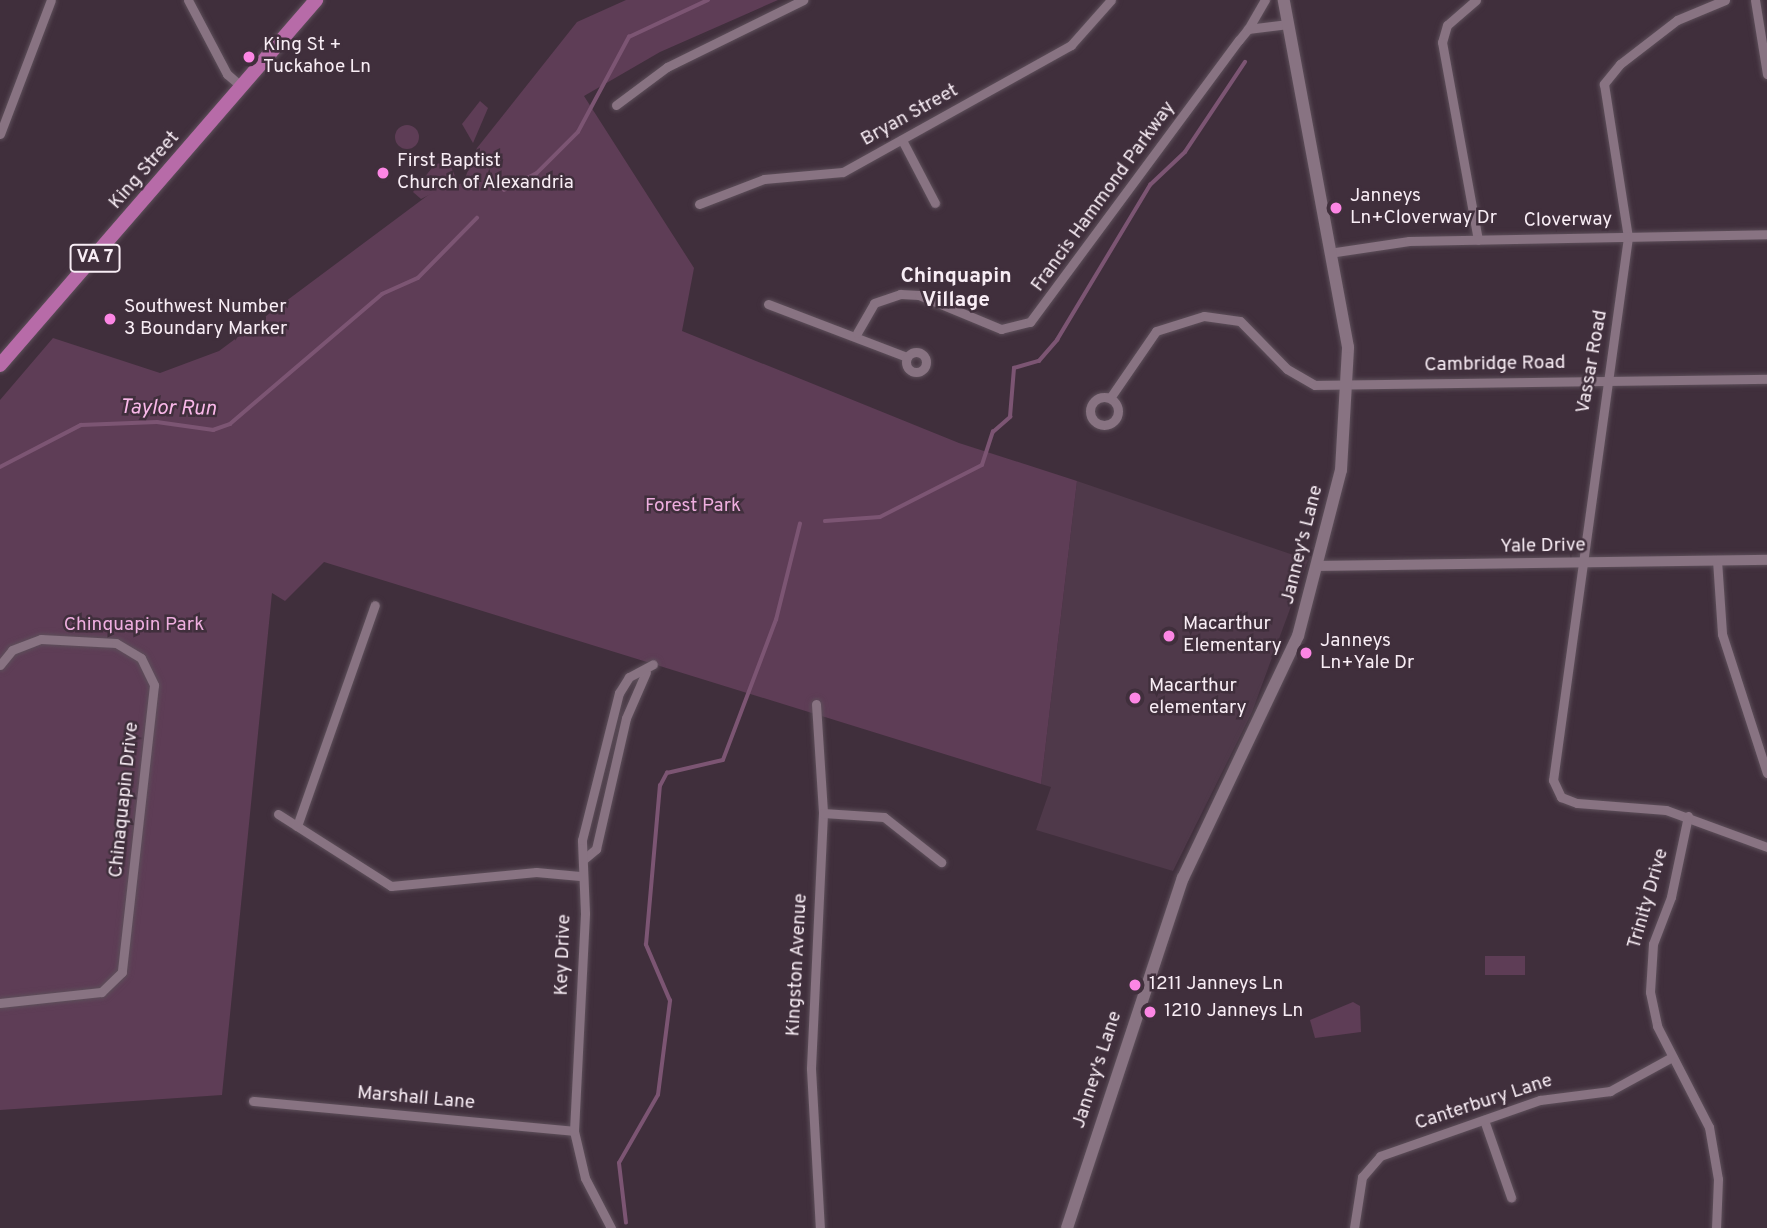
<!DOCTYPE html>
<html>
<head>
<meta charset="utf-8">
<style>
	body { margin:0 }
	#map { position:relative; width:1767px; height:1228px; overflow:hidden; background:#402f3c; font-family:Overpass,sans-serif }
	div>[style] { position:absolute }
	.built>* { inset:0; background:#4f394a }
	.green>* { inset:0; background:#5e3d56; transform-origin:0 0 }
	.round { border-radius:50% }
	.stream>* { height:3.5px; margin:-1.75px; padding:0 1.75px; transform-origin:1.75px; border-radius:1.75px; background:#7c5573 }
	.roads { filter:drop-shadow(0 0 2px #5d4f5a) drop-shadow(0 0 2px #5d4f5a) }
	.minor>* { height:9px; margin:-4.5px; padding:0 4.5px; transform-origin:4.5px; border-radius:4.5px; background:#887382 }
	.minor>.ring { margin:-4.5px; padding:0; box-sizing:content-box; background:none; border:9px solid #887382; border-radius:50% }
	.tertiary>* { height:10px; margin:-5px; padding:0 5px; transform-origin:5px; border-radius:5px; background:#887382 }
	.secondary>* { height:12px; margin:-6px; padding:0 6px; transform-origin:6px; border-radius:6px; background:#887382 }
	.primary>* { height:14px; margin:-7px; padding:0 7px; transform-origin:7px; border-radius:7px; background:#b76ba8 }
	.dots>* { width:19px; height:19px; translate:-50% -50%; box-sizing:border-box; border:4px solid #402f3c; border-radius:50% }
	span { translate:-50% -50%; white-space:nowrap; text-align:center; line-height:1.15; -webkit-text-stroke:5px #402f3c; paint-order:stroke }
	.shield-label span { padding:2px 5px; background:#402f3c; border:2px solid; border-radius:5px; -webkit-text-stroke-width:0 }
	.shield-label { font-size:18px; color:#f8edf5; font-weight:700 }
	.poi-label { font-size:19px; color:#f8edf5 }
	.left { translate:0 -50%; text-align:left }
	.street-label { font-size:19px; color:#f8edf5 }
	.park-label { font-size:19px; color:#eeaedf }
	.neighbourhood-label { font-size:21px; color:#f8edf5; font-weight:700 }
	.water-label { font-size:21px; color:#f9b8e9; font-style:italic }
</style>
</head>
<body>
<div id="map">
	<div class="built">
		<i style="clip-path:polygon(1077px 481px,1308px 560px,1252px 712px,1173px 871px,1036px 830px,1051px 787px,1041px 784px)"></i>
	</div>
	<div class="green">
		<i style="clip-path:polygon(626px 0,778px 0,660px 52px,584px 96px,694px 268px,682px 331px,959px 443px,1077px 481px,1041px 784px,324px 562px,285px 601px,272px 593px,222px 1095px,0 1110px,0 400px,53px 338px,160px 373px,219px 351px,435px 190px,463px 183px,477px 148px,577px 22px)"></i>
		<i style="clip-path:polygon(480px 101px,488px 108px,473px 143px,462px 124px)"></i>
		<i class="round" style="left:395px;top:125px;width:24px;height:24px"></i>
		<i style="clip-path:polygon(449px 162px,455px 176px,451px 184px,421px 199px,413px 192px,435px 164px)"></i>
		<i style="left:1485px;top:956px;width:40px;height:19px"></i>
		<i style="clip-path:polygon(1353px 1002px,1360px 1006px,1361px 1032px,1315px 1038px,1310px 1020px)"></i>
	</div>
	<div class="stream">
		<i style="left:504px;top:190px;width:36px;rotate:-27deg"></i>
		<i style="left:536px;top:174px;width:59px;rotate:-45deg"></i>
		<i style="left:578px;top:132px;width:108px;rotate:-61.8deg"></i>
		<i style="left:629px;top:37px;width:87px;rotate:-25.1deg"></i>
		<i style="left:0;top:467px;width:91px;rotate:-27.4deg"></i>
		<i style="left:81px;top:425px;width:76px;rotate:-2.3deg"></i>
		<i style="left:157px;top:422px;width:57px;rotate:8.1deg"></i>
		<i style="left:213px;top:430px;width:18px;rotate:-19deg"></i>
		<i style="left:230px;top:424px;width:200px;rotate:-40.5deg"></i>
		<i style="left:382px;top:294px;width:39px;rotate:-24deg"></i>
		<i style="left:418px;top:278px;width:84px;rotate:-45.5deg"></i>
		<i style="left:825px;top:521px;width:55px;rotate:-4.2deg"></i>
		<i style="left:880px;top:517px;width:114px;rotate:-27deg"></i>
		<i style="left:982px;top:465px;width:35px;rotate:-72deg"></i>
		<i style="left:993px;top:432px;width:23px;rotate:-41deg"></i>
		<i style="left:1010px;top:417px;width:49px;rotate:-85.3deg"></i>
		<i style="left:1014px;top:368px;width:26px;rotate:-16deg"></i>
		<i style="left:1039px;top:361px;width:28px;rotate:-49deg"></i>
		<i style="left:1057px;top:340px;width:181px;rotate:-59deg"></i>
		<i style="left:1150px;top:185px;width:48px;rotate:-43.3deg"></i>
		<i style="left:1185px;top:152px;width:108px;rotate:-56.3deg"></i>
		<i style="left:626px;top:1223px;width:60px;rotate:-96.7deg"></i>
		<i style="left:619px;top:1163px;width:78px;rotate:-60.2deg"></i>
		<i style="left:658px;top:1095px;width:95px;rotate:-82.7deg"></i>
		<i style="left:670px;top:1001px;width:61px;rotate:-113.2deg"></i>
		<i style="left:646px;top:945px;width:160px;rotate:-85deg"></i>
		<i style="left:660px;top:786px;width:15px;rotate:-62deg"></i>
		<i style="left:667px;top:773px;width:57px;rotate:-13.1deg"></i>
		<i style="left:723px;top:760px;width:150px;rotate:-69.3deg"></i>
		<i style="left:776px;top:620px;width:99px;rotate:-76deg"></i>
	</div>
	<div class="roads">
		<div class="minor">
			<i style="left:188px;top:0;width:84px;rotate:62.2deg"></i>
			<i style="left:227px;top:74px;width:20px;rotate:41deg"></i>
			<i style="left:1476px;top:0;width:38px;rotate:139deg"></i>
			<i style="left:1447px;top:25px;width:18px;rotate:106deg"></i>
			<i style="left:1442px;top:42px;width:201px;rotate:79.7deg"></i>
			<i style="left:1725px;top:0;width:52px;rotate:157.4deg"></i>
			<i style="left:1677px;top:20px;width:72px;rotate:142.3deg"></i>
			<i style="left:1620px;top:64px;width:26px;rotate:129deg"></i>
			<i style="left:1604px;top:84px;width:155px;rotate:81.1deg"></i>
			<i style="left:1628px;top:237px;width:548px;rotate:97.86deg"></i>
			<i style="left:1553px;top:780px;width:19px;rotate:65deg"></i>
			<i style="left:1561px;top:797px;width:17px;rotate:21deg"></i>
			<i style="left:1577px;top:803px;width:89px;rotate:4.5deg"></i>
			<i style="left:1666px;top:810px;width:108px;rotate:20.1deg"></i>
			<i style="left:1755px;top:0;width:75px;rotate:80.8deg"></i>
			<i style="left:1248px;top:29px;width:34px;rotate:-60deg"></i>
			<i style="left:616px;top:105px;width:64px;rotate:-36.7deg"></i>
			<i style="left:667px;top:67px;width:152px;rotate:-26.2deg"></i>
			<i style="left:0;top:134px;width:143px;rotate:-69.2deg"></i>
			<i style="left:902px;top:140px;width:71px;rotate:62.4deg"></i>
			<i style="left:699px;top:204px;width:70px;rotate:-21deg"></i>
			<i style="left:764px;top:179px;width:79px;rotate:-5.1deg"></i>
			<i style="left:843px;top:172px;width:261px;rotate:-29.1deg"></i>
			<i style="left:1071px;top:45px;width:60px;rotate:-48.4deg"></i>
			<i style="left:1329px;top:253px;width:81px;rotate:-8.5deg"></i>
			<i style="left:1409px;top:241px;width:358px;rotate:-1.1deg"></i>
			<i style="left:768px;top:304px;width:149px;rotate:20.9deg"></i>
			<i style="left:857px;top:333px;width:34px;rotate:-60deg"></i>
			<i style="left:874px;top:303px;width:28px;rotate:-19deg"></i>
			<i style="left:900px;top:294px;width:19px;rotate:3deg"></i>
			<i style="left:919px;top:295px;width:89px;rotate:22.5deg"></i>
			<i style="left:1001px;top:329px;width:30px;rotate:-14deg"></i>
			<i style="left:1030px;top:322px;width:351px;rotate:-53.5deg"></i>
			<i style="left:1239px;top:40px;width:14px;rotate:-51deg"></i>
			<i style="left:1248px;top:29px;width:38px;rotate:-7deg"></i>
			<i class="ring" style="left:906px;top:352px;width:11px;height:11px"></i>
			<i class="ring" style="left:1090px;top:397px;width:19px;height:19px"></i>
			<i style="left:1110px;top:398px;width:81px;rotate:-55.5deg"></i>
			<i style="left:1156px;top:331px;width:50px;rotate:-17.4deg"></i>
			<i style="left:1204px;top:316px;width:36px;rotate:8deg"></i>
			<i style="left:1240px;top:321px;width:67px;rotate:45.6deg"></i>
			<i style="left:1287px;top:369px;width:32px;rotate:30deg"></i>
			<i style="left:1315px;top:385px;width:452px;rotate:-0.8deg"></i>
			<i style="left:1717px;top:560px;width:74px;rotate:86.1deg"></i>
			<i style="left:1722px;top:634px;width:146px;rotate:72.1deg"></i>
			<i style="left:0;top:665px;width:19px;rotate:-51deg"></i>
			<i style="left:12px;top:650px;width:31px;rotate:-21deg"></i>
			<i style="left:41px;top:639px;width:75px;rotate:3.1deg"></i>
			<i style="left:116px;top:643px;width:29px;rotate:31deg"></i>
			<i style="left:141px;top:658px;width:30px;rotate:64deg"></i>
			<i style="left:154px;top:685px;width:289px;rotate:96.4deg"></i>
			<i style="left:122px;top:972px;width:29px;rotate:136deg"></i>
			<i style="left:101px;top:992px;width:102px;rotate:173.8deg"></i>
			<i style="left:816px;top:704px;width:109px;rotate:86.3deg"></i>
			<i style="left:823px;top:813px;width:256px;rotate:92.7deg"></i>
			<i style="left:811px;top:1069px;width:159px;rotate:86.8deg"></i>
			<i style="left:823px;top:813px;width:61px;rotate:3.8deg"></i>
			<i style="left:884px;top:817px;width:73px;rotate:38.3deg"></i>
			<i style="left:278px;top:814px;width:134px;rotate:32.5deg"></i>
			<i style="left:391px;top:886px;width:146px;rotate:-5.5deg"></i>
			<i style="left:536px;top:872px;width:44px;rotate:5.2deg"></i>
			<i style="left:1688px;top:816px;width:83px;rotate:101.9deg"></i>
			<i style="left:1671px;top:897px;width:50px;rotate:111deg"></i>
			<i style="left:1653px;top:944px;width:48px;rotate:93.6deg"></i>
			<i style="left:1650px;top:992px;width:35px;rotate:78deg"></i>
			<i style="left:1657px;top:1026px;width:114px;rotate:62.8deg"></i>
			<i style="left:1709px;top:1127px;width:53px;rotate:80.2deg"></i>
			<i style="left:1718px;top:1179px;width:49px;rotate:92.3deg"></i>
			<i style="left:297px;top:826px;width:234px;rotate:-70.6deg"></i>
			<i style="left:584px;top:859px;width:16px;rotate:-40deg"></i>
			<i style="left:596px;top:849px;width:134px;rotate:-77.1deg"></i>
			<i style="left:626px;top:718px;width:50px;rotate:-66.5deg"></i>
			<i style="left:253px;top:1101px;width:322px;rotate:5.3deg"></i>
			<i style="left:1484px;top:1120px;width:82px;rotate:70.7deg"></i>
			<i style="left:611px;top:1228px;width:56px;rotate:-117.5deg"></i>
			<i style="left:585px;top:1178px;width:48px;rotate:-103.2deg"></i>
			<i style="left:574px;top:1131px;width:218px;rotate:-87.1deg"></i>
			<i style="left:585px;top:913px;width:73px;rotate:-92.4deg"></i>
			<i style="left:582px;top:840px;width:152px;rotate:-75.9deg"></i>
			<i style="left:619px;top:693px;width:19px;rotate:-58deg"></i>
			<i style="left:629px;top:677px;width:27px;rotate:-28deg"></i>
			<i style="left:1354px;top:1228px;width:52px;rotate:-81.1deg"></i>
			<i style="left:1362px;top:1177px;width:28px;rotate:-49deg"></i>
			<i style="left:1380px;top:1156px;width:170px;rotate:-19.3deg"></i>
			<i style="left:1540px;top:1100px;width:71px;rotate:-7.3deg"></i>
			<i style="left:1610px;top:1091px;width:71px;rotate:-28.7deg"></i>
		</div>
		<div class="tertiary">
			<i style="left:1319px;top:566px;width:448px;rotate:-0.8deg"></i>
		</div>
		<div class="secondary">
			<i style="left:1067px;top:1228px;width:369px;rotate:-71.7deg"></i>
			<i style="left:1183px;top:878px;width:268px;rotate:-64.6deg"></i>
			<i style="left:1298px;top:636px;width:171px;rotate:-75.5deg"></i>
			<i style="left:1341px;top:470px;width:123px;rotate:-86.7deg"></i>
			<i style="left:1348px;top:347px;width:353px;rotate:-100.5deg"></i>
		</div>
		<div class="primary">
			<i style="left:0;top:365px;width:483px;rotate:-49.1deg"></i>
		</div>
	</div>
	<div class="dots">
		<i style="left:249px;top:57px;background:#fc86e4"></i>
		<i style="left:383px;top:173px;background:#fc86e4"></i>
		<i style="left:1336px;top:208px;background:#fc86e4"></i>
		<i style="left:110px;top:319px;background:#fc86e4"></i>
		<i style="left:1169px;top:636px;background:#fc86e4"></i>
		<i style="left:1306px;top:653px;background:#fc86e4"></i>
		<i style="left:1135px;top:698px;background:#fc86e4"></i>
		<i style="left:1135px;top:985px;background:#fc86e4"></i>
		<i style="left:1150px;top:1012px;background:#fc86e4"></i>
	</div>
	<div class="shield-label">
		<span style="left:95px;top:258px">VA 7</span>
	</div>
	<div class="poi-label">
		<span class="left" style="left:263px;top:57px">King St +<br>Tuckahoe Ln</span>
		<span class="left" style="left:397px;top:173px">First Baptist<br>Church of Alexandria</span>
		<span class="left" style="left:1350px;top:208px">Janneys<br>Ln+Cloverway Dr</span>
		<span class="left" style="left:124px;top:319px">Southwest Number<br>3 Boundary Marker</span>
		<span class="left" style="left:1183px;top:636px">Macarthur<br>Elementary</span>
		<span class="left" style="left:1320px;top:653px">Janneys<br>Ln+Yale Dr</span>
		<span class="left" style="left:1149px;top:698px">Macarthur<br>elementary</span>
		<span class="left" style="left:1149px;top:985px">1211 Janneys Ln</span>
		<span class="left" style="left:1164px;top:1012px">1210 Janneys Ln</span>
	</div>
	<div class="street-label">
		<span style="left:910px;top:116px;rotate:-29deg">Bryan Street</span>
		<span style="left:145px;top:171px;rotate:-49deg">King Street</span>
		<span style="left:1104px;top:197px;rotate:-54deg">Francis Hammond Parkway</span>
		<span style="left:1568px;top:221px;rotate:-1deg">Cloverway</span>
		<span style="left:1593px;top:362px;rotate:-80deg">Vassar Road</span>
		<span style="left:1495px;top:365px;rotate:-1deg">Cambridge Road</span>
		<span style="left:1303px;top:545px;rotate:-76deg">Janney's Lane</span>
		<span style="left:1543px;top:547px;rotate:-1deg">Yale Drive</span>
		<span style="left:125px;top:800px;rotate:-84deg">Chinaquapin Drive</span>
		<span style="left:1649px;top:899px;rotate:-74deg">Trinity Drive</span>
		<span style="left:564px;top:955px;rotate:-88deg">Key Drive</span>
		<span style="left:798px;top:965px;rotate:-87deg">Kingston Avenue</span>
		<span style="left:1098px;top:1070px;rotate:-72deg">Janney's Lane</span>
		<span style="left:416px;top:1099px;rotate:5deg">Marshall Lane</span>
		<span style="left:1484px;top:1103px;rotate:-18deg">Canterbury Lane</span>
	</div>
	<div class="park-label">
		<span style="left:693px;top:507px">Forest Park</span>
		<span style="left:134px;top:626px">Chinquapin Park</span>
	</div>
	<div class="neighbourhood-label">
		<span style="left:956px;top:289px">Chinquapin<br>Village</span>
	</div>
	<div class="water-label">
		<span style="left:168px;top:409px;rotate:1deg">Taylor Run</span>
	</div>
</div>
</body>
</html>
